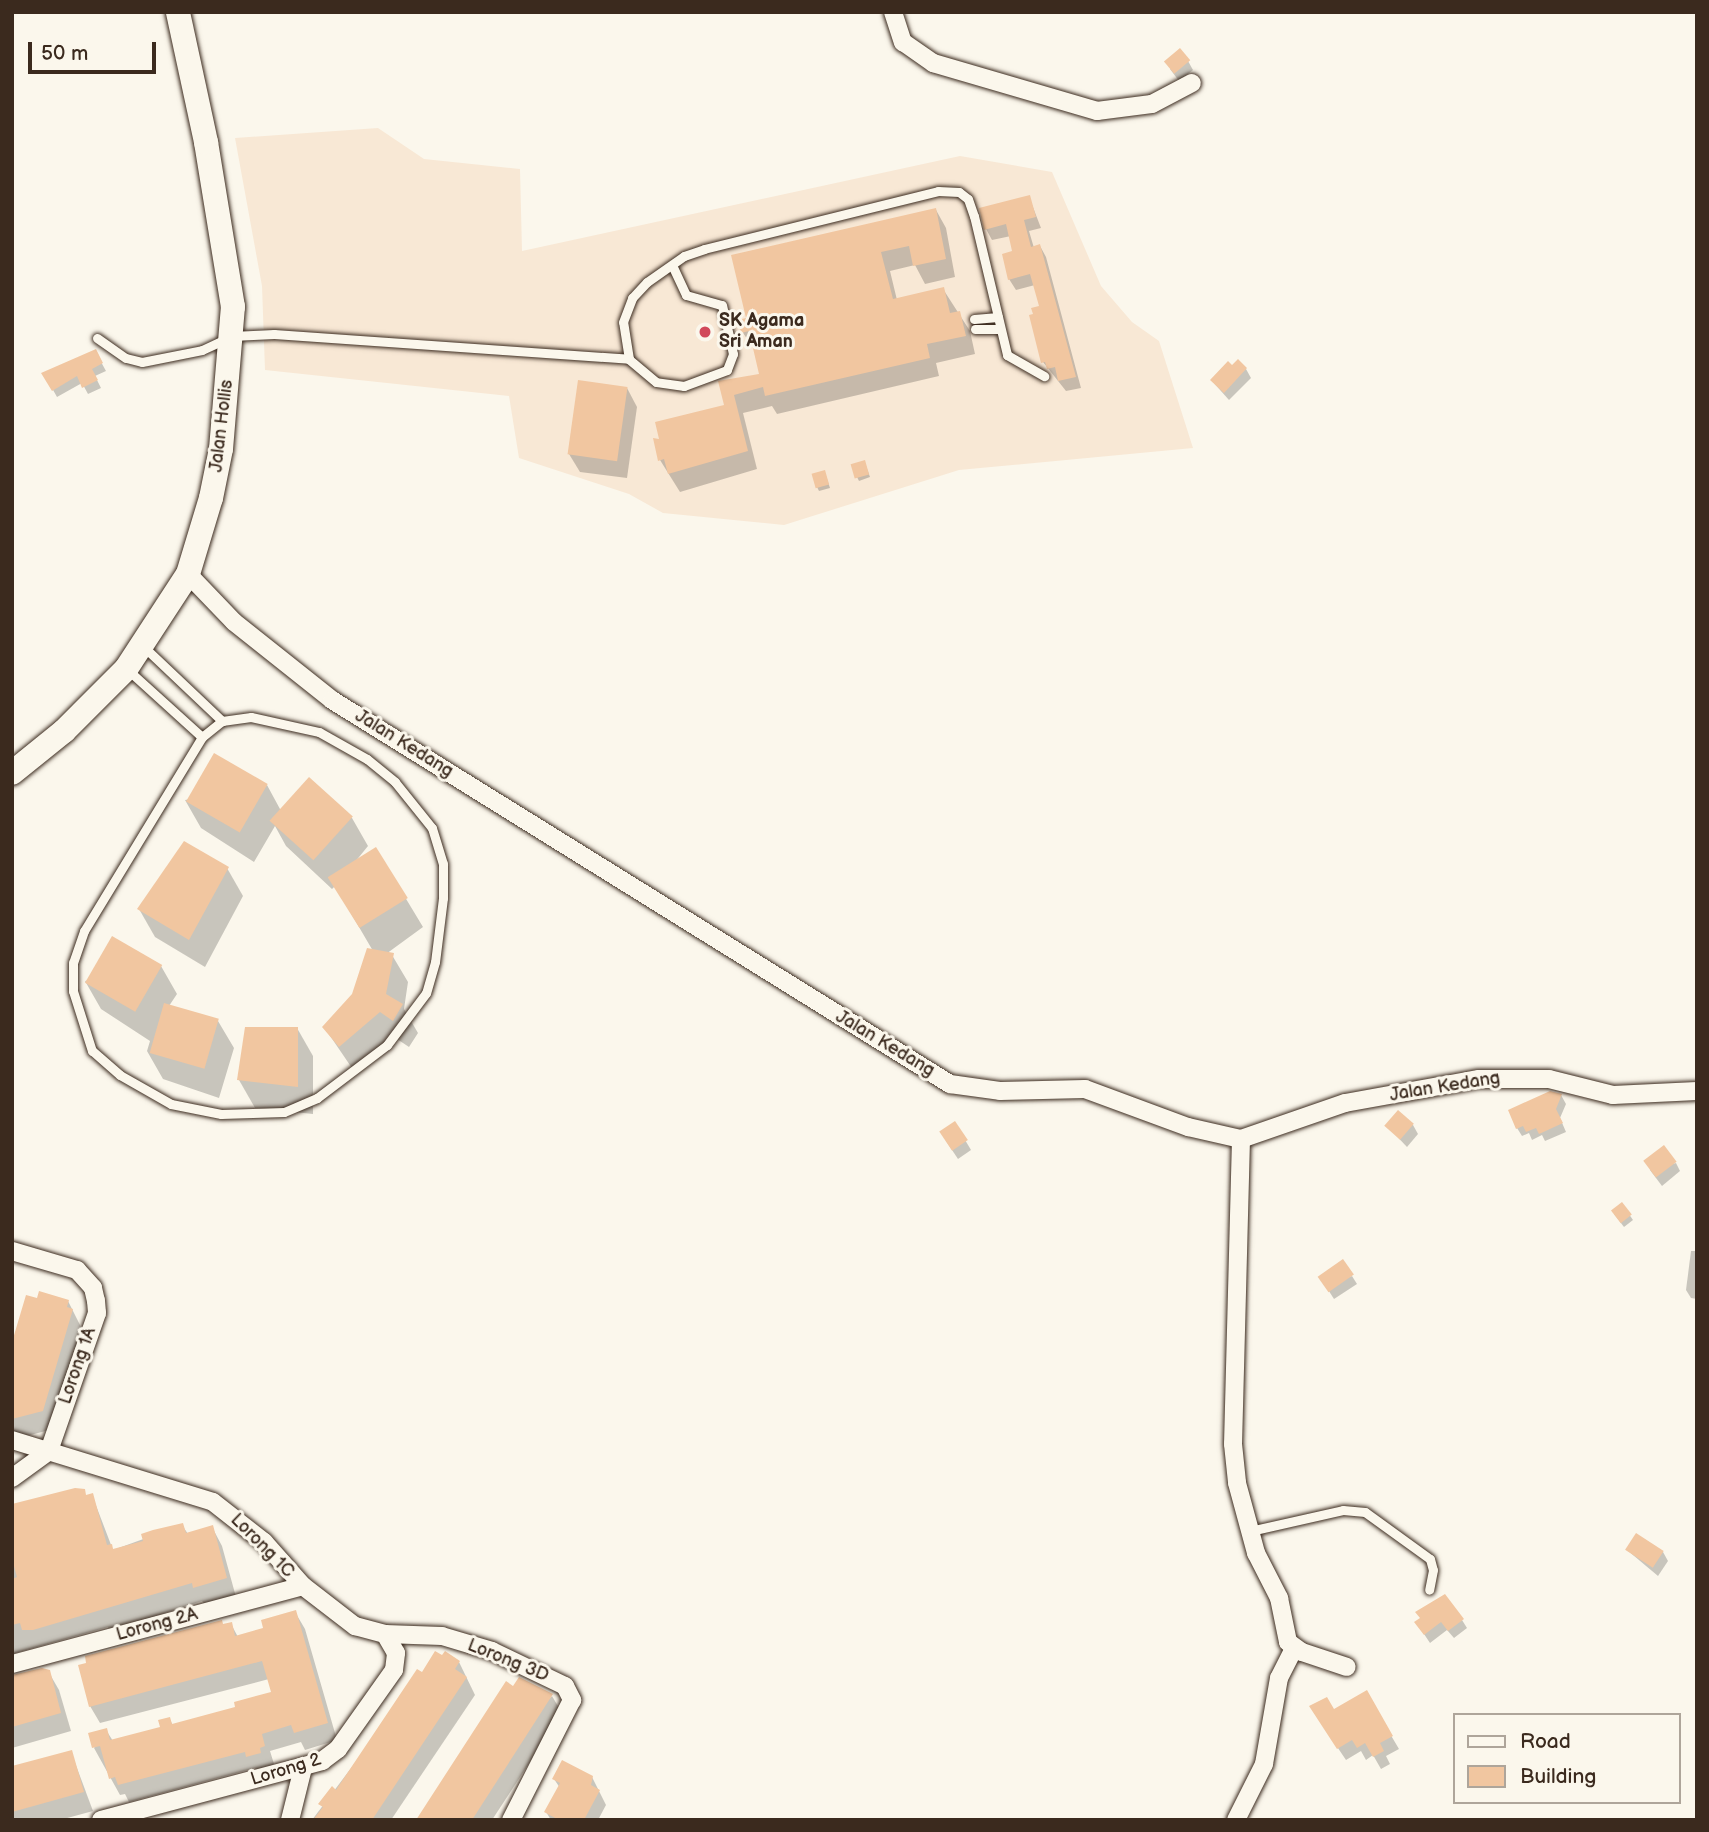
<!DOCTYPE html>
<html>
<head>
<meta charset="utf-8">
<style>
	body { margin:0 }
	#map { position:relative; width:1709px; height:1832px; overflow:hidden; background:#fbf7ec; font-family:"Balsamiq Sans",sans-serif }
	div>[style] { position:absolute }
	.built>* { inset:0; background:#f8e8d5 }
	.shadow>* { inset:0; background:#0003 }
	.building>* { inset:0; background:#f1c6a0; transform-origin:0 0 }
	.roads { filter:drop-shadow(0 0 2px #3b2a1e) drop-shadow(0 0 2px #3b2a1e) }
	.service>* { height:9px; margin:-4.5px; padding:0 4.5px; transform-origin:4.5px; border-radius:4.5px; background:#fbf7ec }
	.minor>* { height:18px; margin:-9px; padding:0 9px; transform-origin:9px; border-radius:9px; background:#fbf7ec }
	.secondary>* { height:24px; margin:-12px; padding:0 12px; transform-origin:12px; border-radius:12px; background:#fbf7ec }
	.dots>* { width:19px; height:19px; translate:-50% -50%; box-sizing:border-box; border:4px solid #fbf7ec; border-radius:50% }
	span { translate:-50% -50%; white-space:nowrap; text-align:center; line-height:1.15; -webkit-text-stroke:6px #fbf7ec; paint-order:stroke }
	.poi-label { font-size:18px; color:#3b2a1e; font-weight:700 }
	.left { translate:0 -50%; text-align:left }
	.street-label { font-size:18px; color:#3b2a1e }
	.frame { position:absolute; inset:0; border:14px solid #3b2a1e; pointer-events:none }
	.legend { position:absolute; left:1453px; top:1713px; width:228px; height:91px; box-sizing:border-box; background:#fbf7ec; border:2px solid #aea59a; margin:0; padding:9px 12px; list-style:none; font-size:21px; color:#3b2a1e }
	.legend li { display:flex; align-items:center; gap:14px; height:35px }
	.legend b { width:35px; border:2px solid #aea59a }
	.scale { position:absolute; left:28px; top:42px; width:128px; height:32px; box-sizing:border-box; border:4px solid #3b2a1e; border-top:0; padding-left:9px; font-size:21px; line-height:24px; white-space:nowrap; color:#3b2a1e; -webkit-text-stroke:5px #fbf7ec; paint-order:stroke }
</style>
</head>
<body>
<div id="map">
	<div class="built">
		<i style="clip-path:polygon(378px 128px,424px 159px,520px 169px,522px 251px,960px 156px,1052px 172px,1101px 286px,1132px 322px,1159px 341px,1193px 448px,959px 470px,784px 525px,663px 513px,629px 494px,519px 458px,509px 396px,265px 370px,262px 286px,235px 138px)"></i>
	</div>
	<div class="shadow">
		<i style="clip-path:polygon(1188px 61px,1193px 70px,1179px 81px,1170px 69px)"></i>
		<i style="clip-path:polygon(1029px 197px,1041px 228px,1029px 231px,1034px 248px,1040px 246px,1046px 257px,1081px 388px,1066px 391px,1043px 362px,1035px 316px,1041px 307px,1035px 285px,1016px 290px,1009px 279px,1014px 253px,1011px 236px,992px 240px,986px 229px)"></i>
		<i style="clip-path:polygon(936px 210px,946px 228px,955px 277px,925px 284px,915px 265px,890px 271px,897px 300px,943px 289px,970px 331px,975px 354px,936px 363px,939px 376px,777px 414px,772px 406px,743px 413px,757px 469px,680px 492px,660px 460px,661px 441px,726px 406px,720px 382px,761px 375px,755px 350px,743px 333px,748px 319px)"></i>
		<i style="clip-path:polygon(95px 351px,106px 371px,95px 376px,101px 388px,88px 394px,82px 383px,57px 397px,44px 374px)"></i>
		<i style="clip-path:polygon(1232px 367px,1246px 369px,1251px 378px,1229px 400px,1212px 381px)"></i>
		<i style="clip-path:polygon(627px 388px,637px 407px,627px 478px,580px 472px,569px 454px)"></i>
		<i style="clip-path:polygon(866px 466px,870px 477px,859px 481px,857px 477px)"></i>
		<i style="clip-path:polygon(826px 476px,830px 488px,819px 491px,817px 487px)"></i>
		<i style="clip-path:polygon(267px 785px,280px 809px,352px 818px,368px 846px,355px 862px,376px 849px,423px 927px,386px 954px,392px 955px,408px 982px,404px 1009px,418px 1033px,409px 1047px,397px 1039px,356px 1074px,324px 1027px,354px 995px,373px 951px,335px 886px,332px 889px,286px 846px,275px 826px,254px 862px,201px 828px,185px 800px)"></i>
		<i style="clip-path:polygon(227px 868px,243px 896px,205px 967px,155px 937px,139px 909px)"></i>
		<i style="clip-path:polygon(161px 966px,177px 994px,169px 1006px,218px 1021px,234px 1048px,219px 1098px,163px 1079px,147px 1051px,150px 1041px,101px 1009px,85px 981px)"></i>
		<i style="clip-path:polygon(297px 1028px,313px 1056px,313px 1114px,255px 1108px,239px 1080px)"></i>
		<i style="clip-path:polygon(1561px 1095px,1566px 1104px,1560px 1118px,1566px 1132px,1545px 1141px,1542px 1135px,1532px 1140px,1529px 1133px,1522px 1136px,1517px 1128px)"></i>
		<i style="clip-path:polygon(955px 1123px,971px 1150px,958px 1159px,946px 1141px)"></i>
		<i style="clip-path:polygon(1413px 1125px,1418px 1134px,1407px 1147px,1387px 1126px)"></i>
		<i style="clip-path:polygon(1676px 1163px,1680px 1171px,1662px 1186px,1650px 1170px)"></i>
		<i style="clip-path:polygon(1622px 1204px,1633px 1220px,1624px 1227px,1614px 1214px)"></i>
		<i style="clip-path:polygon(1691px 1251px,1697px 1251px,1697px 1299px,1691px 1298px,1686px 1290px)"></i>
		<i style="clip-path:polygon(1352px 1276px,1357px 1284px,1334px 1299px,1325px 1285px)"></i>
		<i style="clip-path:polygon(68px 1301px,82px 1329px,53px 1429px,23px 1437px,12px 1434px,12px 1349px)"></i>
		<i style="clip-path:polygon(92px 1495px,113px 1550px,182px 1525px,188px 1534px,212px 1527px,222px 1546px,236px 1597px,205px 1605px,202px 1601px,110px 1631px,108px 1627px,12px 1654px,12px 1511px)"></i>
		<i style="clip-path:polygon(1627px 1550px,1663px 1552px,1668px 1561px,1658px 1576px)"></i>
		<i style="clip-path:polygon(295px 1612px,305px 1629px,337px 1740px,305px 1750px,301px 1742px,270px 1751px,274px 1764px,258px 1773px,255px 1768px,129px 1802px,125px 1794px,120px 1795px,94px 1748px,106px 1730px,113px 1741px,162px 1728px,169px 1719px,173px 1725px,237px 1708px,273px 1693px,269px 1679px,100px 1723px,90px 1706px,223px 1626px,231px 1624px,238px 1637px,265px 1630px)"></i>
		<i style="clip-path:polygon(1462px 1620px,1467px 1628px,1454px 1638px,1447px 1630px,1430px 1643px,1416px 1622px)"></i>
		<i style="clip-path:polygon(459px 1662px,475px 1695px,391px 1820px,312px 1820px,422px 1674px)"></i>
		<i style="clip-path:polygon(48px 1671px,59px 1690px,71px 1731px,12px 1748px,12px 1676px)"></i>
		<i style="clip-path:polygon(1366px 1693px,1399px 1749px,1386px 1756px,1390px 1764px,1381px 1769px,1373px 1755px,1366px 1760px,1361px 1751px,1346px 1760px,1319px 1720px)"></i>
		<i style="clip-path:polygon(552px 1696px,562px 1713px,492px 1820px,418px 1820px)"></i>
		<i style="clip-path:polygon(71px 1752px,93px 1811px,60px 1820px,12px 1820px,12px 1768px)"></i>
		<i style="clip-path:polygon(592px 1777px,606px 1805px,598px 1820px,551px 1820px,546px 1812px,560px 1788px,554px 1779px)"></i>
	</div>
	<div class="building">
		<i style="left:1180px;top:48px;width:16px;height:21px;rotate:50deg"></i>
		<i style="clip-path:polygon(1030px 195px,1036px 217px,1024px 220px,1031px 247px,1040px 244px,1076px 377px,1058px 381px,1055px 367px,1047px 369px,1045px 362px,1041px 363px,1029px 315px,1033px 314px,1031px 308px,1039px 306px,1030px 274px,1008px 280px,1002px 254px,1012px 251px,1006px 224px,984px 230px,979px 208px)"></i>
		<i style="clip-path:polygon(936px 208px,946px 259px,913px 266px,909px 246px,881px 252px,893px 299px,944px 287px,950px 313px,960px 311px,966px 336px,927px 344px,930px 358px,765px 396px,763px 387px,734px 395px,748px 451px,668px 474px,664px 459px,658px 461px,653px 438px,659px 439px,655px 422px,724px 405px,718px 381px,759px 374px,749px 331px,741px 333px,738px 320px,746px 318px,731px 255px)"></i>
		<i style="clip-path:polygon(96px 349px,103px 363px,92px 369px,98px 380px,82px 388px,77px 376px,52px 391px,41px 373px)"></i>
		<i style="clip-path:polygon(1238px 359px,1247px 368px,1224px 393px,1210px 380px,1228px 361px,1232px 365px)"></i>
		<i style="left:578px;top:380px;width:50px;height:75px;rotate:8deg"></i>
		<i style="left:865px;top:460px;width:15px;height:15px;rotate:74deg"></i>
		<i style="left:825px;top:470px;width:15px;height:14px;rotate:74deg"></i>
		<i style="left:214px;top:753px;width:62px;height:56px;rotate:30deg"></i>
		<i style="left:309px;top:777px;width:59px;height:59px;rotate:42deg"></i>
		<i style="clip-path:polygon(184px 841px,229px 867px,189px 940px,137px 909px)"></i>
		<i style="left:376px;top:847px;width:60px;height:57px;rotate:58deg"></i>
		<i style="left:112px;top:936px;width:58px;height:54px;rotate:30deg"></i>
		<i style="clip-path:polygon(367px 948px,394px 953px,386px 994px,403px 1004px,393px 1021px,380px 1012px,339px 1047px,322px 1027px,352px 994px)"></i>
		<i style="left:164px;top:1003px;width:57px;height:52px;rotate:16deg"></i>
		<i style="clip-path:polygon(245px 1027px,298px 1027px,298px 1087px,237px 1080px)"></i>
		<i style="clip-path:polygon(1550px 1091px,1562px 1094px,1556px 1109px,1563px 1123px,1539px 1134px,1536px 1128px,1526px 1132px,1523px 1126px,1516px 1129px,1508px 1110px)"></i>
		<i style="left:1398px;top:1110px;width:21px;height:21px;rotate:41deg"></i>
		<i style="left:955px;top:1121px;width:23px;height:19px;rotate:56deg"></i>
		<i style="left:1664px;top:1145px;width:21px;height:26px;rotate:53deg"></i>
		<i style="left:1622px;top:1202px;width:16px;height:14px;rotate:52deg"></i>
		<i style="left:1343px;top:1259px;width:19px;height:31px;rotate:55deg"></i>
		<i style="clip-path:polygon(39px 1291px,69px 1300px,67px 1307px,73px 1309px,43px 1411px,12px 1419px,12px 1342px,26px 1295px,37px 1298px)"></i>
		<i style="clip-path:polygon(75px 1488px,85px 1489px,86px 1495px,93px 1493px,107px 1545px,112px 1544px,113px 1549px,143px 1541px,141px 1534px,153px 1530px,183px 1523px,186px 1533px,213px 1525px,227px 1578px,193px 1588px,192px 1583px,33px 1630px,22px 1630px,20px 1623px,12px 1625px,12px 1579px,17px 1577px,12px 1559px,12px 1504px)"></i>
		<i style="left:1636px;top:1533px;width:33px;height:20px;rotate:33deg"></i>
		<i style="clip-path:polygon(1445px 1594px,1464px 1619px,1448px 1631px,1441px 1622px,1424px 1635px,1414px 1622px,1420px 1618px,1415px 1612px)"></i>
		<i style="clip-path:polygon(296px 1610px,328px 1723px,294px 1733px,291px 1725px,262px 1734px,265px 1746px,260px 1748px,261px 1753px,246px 1757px,245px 1752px,118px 1785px,115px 1777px,109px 1779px,100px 1746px,92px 1748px,88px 1733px,107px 1728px,110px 1740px,160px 1727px,158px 1720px,170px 1717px,172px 1724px,235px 1707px,234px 1702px,271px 1692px,262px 1661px,89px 1707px,78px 1665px,86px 1663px,85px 1656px,222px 1620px,223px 1624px,232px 1622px,235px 1636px,263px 1628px,261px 1620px)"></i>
		<i style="clip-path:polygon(435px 1651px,442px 1655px,445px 1651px,460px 1661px,455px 1669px,467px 1677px,372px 1820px,313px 1820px,323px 1807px,318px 1804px,332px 1786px,336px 1790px,417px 1669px,422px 1672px)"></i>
		<i style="clip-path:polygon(42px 1668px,50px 1670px,61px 1713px,12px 1727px,12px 1675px)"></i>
		<i style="clip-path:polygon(519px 1677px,553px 1694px,472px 1820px,416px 1820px,506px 1681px,513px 1686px)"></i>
		<i style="clip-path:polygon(1367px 1690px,1393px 1736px,1380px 1743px,1384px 1751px,1373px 1757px,1365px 1743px,1357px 1748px,1352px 1740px,1337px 1749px,1309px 1706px,1327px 1697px,1334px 1709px)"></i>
		<i style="clip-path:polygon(72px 1750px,84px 1792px,12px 1812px,12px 1766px)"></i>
		<i style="clip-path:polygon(562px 1760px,593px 1776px,591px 1785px,600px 1790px,584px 1820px,559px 1820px,544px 1812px,560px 1783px,552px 1779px)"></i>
	</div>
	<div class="roads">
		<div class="service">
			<i style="left:672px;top:265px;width:33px;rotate:65deg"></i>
			<i style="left:686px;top:295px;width:37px;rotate:16deg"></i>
			<i style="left:722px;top:305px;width:50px;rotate:77.3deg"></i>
			<i style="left:733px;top:354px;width:17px;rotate:111deg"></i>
			<i style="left:727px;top:370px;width:46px;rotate:159.6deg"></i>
			<i style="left:684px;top:386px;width:28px;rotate:-172deg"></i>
			<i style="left:656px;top:382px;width:35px;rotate:-140deg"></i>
			<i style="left:629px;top:359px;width:37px;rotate:-99deg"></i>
			<i style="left:623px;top:322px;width:26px;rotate:-69deg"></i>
			<i style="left:632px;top:298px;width:22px;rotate:-47deg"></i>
			<i style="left:647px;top:282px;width:45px;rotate:-35.1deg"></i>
			<i style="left:684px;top:256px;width:21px;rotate:-19deg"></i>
			<i style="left:704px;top:249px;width:241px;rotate:-13.9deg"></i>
			<i style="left:938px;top:191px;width:21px;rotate:3deg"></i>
			<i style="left:959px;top:192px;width:11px;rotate:38deg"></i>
			<i style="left:968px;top:199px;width:18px;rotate:71deg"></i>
			<i style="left:974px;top:216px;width:143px;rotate:76.6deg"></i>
			<i style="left:1007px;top:355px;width:43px;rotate:29.6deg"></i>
			<i style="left:974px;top:319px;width:24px;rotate:-5deg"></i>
			<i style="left:975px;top:329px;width:25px"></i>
			<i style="left:97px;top:338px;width:35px;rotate:35deg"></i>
			<i style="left:126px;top:358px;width:16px;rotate:14deg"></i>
			<i style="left:142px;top:362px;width:61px;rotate:-11.3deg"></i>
			<i style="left:202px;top:350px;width:33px;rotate:-25deg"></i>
			<i style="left:232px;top:336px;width:42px;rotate:-2.7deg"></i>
			<i style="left:274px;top:334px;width:356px;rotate:4deg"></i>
			<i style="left:144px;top:647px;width:108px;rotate:43.5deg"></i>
			<i style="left:128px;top:670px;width:100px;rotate:42.2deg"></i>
			<i style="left:251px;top:717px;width:70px;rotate:12.4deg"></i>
			<i style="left:319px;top:732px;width:55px;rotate:29.4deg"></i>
			<i style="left:367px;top:759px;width:36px;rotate:39deg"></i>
			<i style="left:395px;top:782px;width:59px;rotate:51.2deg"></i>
			<i style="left:432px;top:828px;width:38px;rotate:73deg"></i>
			<i style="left:443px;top:864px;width:34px;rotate:90deg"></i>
			<i style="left:443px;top:898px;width:64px;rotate:97.1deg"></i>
			<i style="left:435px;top:962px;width:32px;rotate:106deg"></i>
			<i style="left:426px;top:993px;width:65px;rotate:126.9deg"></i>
			<i style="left:387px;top:1045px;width:88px;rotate:142.9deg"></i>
			<i style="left:317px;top:1098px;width:36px;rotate:157deg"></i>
			<i style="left:284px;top:1112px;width:63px;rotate:178.2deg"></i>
			<i style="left:221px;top:1114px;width:51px;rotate:-168.7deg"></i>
			<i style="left:171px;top:1104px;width:59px;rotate:-150.4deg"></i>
			<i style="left:120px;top:1075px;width:37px;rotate:-139deg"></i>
			<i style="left:92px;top:1051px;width:63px;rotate:-107.6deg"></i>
			<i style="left:73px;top:991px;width:28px;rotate:-90deg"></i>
			<i style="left:73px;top:963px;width:34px;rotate:-71deg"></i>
			<i style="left:84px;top:931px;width:227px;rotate:-58.7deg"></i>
			<i style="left:202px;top:737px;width:26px;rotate:-39deg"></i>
			<i style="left:222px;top:721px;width:29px;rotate:-8deg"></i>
			<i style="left:1250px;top:1531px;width:95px;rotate:-12.7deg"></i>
			<i style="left:1343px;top:1510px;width:22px;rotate:5deg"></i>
			<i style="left:1365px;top:1512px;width:80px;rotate:35.9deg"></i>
			<i style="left:1430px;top:1559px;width:11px;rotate:75deg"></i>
			<i style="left:1433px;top:1570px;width:20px;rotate:101deg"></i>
		</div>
		<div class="minor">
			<i style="left:893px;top:12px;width:32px;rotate:72deg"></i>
			<i style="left:903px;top:42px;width:37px;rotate:35deg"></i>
			<i style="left:933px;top:63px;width:171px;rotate:16.3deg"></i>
			<i style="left:1097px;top:111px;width:55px;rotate:-7.3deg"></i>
			<i style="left:1152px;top:104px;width:45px;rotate:-27.7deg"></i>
			<i style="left:188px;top:574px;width:66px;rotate:46.2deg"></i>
			<i style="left:234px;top:622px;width:125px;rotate:38.5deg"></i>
			<i style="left:332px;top:700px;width:728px;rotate:31.86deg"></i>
			<i style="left:950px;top:1084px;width:50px;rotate:8deg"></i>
			<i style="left:1000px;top:1091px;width:85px;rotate:-1.3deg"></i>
			<i style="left:1085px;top:1089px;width:110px;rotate:20.3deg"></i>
			<i style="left:1188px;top:1127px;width:54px;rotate:12.8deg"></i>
			<i style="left:1241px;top:1139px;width:110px;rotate:-19.1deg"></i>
			<i style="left:1345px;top:1103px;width:136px;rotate:-10.2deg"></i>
			<i style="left:1479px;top:1079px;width:70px"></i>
			<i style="left:1549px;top:1079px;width:66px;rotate:14deg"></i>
			<i style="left:1613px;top:1095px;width:84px;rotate:-2.7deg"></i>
			<i style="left:1241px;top:1139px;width:305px;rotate:91.5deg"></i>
			<i style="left:1233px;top:1444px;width:39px;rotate:84deg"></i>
			<i style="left:1237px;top:1483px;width:73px;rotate:74.8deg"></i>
			<i style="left:1256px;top:1553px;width:51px;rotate:62.9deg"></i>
			<i style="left:1279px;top:1598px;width:45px;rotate:78.4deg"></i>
			<i style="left:1288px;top:1642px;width:17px;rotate:36deg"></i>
			<i style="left:1302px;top:1652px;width:47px;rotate:18.4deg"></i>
			<i style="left:12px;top:1251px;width:68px;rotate:16.3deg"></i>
			<i style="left:77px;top:1270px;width:24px;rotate:48deg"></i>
			<i style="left:93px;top:1288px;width:13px;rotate:77deg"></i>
			<i style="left:96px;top:1301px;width:12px;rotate:85deg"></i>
			<i style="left:97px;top:1313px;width:146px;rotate:109.2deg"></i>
			<i style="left:12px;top:1440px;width:210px;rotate:17.1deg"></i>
			<i style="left:213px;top:1502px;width:65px;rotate:38.1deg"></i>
			<i style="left:264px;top:1542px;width:59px;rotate:48.4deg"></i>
			<i style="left:303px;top:1586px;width:66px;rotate:37.6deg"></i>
			<i style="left:355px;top:1626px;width:31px;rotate:15deg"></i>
			<i style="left:385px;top:1634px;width:57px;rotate:2deg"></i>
			<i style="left:442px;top:1636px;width:52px;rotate:16.7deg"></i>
			<i style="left:492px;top:1651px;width:81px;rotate:25.6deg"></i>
			<i style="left:565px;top:1686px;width:16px;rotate:63deg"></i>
			<i style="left:572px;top:1700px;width:135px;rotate:116.9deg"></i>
			<i style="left:12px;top:1478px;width:46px;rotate:-36.1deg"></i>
			<i style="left:12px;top:1664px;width:301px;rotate:-15deg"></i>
			<i style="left:101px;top:1820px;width:229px;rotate:-14.9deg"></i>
			<i style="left:322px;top:1761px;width:20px;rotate:-37deg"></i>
			<i style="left:338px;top:1749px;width:97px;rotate:-54.7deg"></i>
			<i style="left:394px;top:1670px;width:17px;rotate:-83deg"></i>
			<i style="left:396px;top:1653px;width:22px;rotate:-120deg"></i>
			<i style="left:290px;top:1820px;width:54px;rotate:-76deg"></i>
			<i style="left:1236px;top:1820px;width:63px;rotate:-63.4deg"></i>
			<i style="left:1264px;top:1764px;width:87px;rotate:-80.1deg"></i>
			<i style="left:1279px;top:1678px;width:34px;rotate:-63deg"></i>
		</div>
		<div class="secondary">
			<i style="left:12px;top:773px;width:67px;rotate:-38.9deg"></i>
			<i style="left:64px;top:731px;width:88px;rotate:-45deg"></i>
			<i style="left:126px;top:669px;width:113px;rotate:-56.9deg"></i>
			<i style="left:188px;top:574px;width:79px;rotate:-73.2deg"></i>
			<i style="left:211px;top:498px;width:50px;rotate:-78.5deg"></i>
			<i style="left:221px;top:449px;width:143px;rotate:-85.2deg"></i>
			<i style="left:233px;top:307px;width:167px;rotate:-99.3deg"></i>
			<i style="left:206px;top:142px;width:133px;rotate:-102.2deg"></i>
		</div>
	</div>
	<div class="dots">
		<i style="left:705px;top:332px;background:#d1495b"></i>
	</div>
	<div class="poi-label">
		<span class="left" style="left:719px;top:332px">SK Agama<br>Sri Aman</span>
	</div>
	<div class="street-label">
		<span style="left:222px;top:426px;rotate:-83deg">Jalan Hollis</span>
		<span style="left:404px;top:744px;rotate:32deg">Jalan Kedang</span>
		<span style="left:885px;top:1044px;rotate:31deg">Jalan Kedang</span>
		<span style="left:1445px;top:1087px;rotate:-9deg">Jalan Kedang</span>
		<span style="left:78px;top:1366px;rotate:-71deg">Lorong 1A</span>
		<span style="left:262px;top:1546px;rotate:45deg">Lorong 1C</span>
		<span style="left:157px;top:1625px;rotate:-15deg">Lorong 2A</span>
		<span style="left:508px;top:1661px;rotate:22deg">Lorong 3D</span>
		<span style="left:286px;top:1770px;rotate:-17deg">Lorong 2</span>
	</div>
	<div class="frame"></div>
	<ul class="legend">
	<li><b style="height:9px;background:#fbf7ec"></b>Road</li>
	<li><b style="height:19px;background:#f1c6a0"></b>Building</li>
	</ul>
	<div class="scale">50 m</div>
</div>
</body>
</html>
